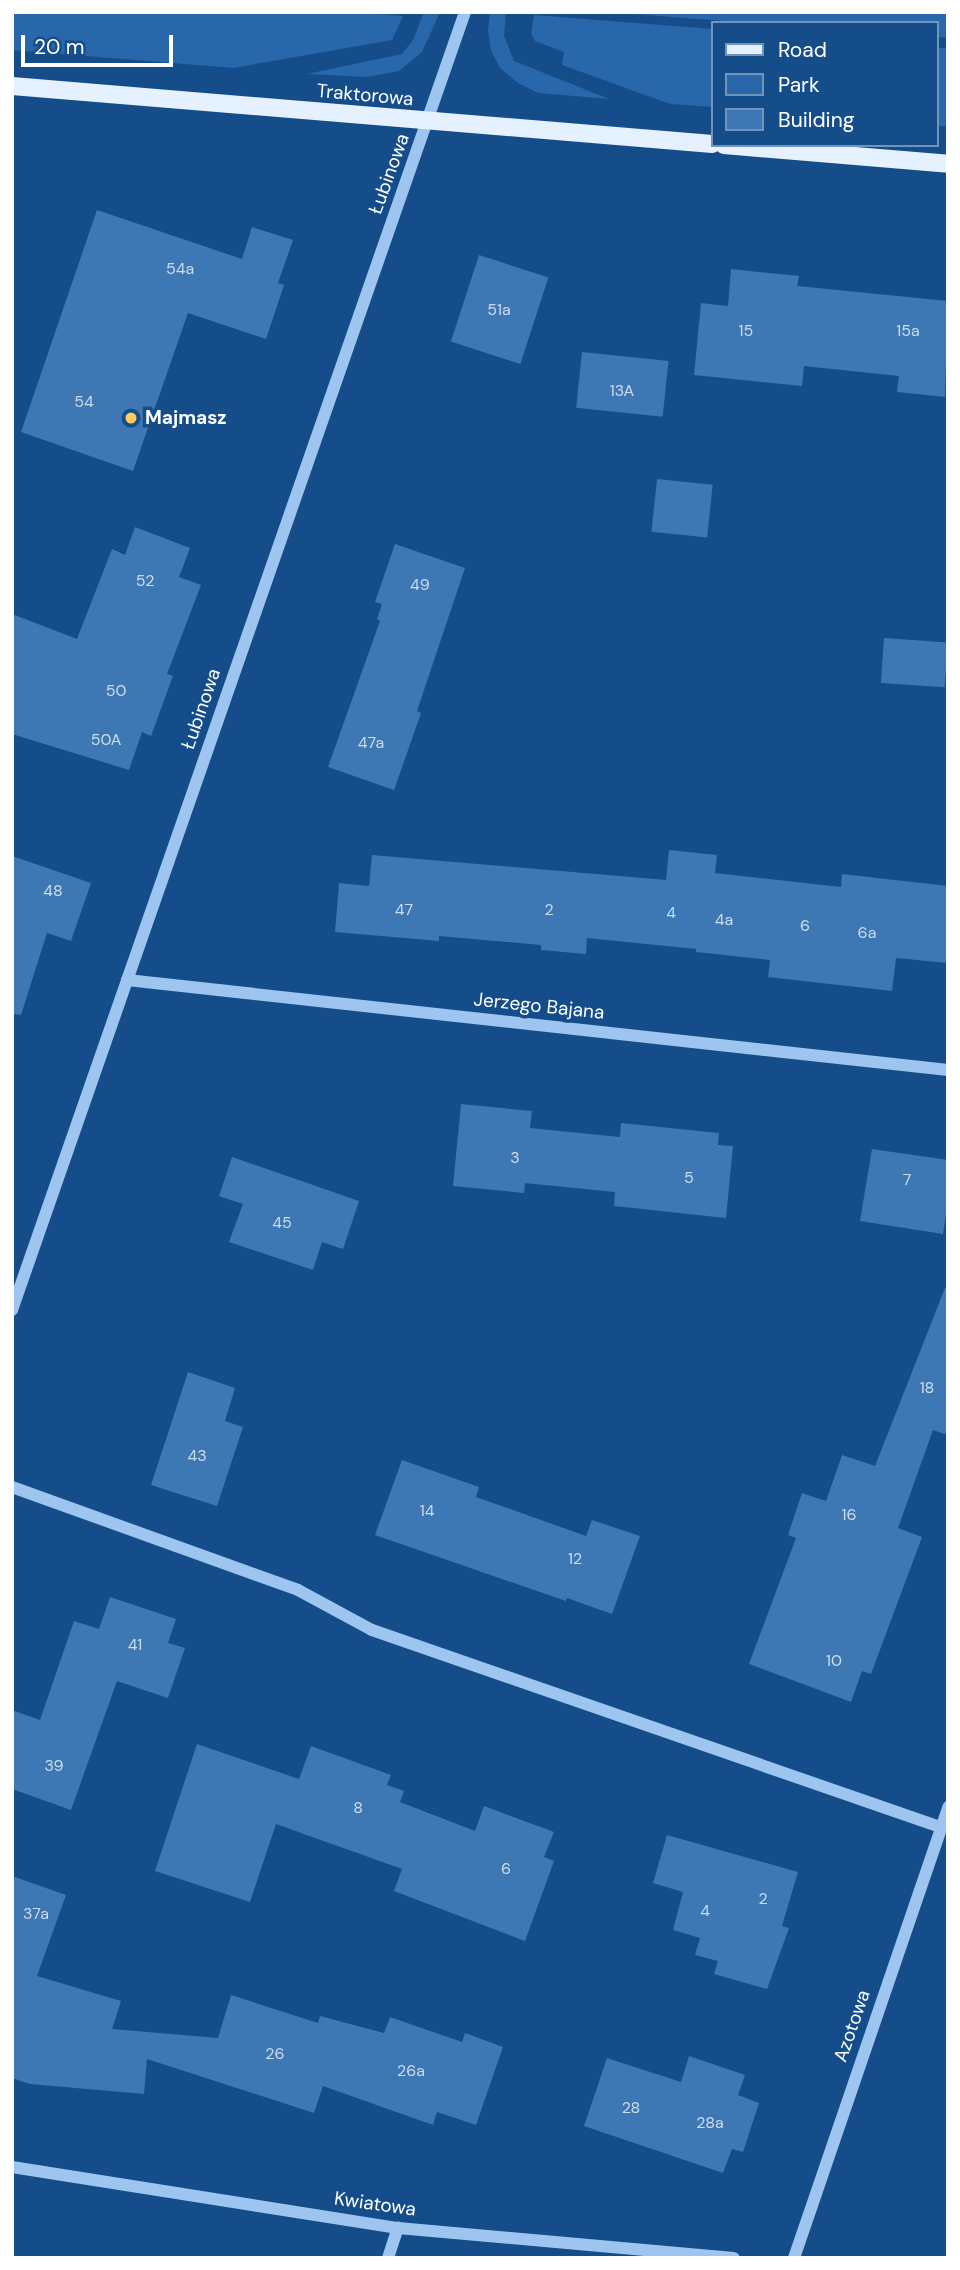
<!DOCTYPE html>
<html>
<head>
<meta charset="utf-8">
<style>
	body { margin:0 }
	#map { position:relative; width:960px; height:2270px; overflow:hidden; background:#154d8b; font-family:"DM Sans",sans-serif }
	div>[style] { position:absolute }
	.green>* { inset:0; background:#2767aa; transform-origin:0 0 }
	.building>* { inset:0; background:#3d77b4; transform-origin:0 0 }
	.minor>* { height:12px; margin:-6px; padding:0 6px; transform-origin:6px; border-radius:6px; background:#9ec5ef }
	.major>* { height:18px; margin:-9px; padding:0 9px; transform-origin:9px; border-radius:9px; background:#e6f1ff }
	.dots>* { width:19px; height:19px; translate:-50% -50%; box-sizing:border-box; border:4px solid #154d8b; border-radius:50% }
	span { translate:-50% -50%; white-space:nowrap; text-align:center; line-height:1.15; -webkit-text-stroke:7px #154d8b; paint-order:stroke }
	.number-label { font-size:16px; color:#ceddec }
	.number-label span { -webkit-text-stroke-width:0 }
	.street-label { font-size:19px; color:#fff }
	.poi-label { font-size:19px; color:#fff; font-weight:700 }
	.left { translate:0 -50%; text-align:left }
	.frame { position:absolute; inset:0; border:14px solid #fff; pointer-events:none }
	.legend { position:absolute; left:711px; top:21px; width:228px; height:126px; box-sizing:border-box; background:#154d8b; border:2px solid #7394b9; margin:0; padding:9px 12px; list-style:none; font-size:21px; color:#fff }
	.legend li { display:flex; align-items:center; gap:14px; height:35px }
	.legend b { width:35px; border:2px solid #7394b9 }
	.scale { position:absolute; left:21px; top:35px; width:152px; height:32px; box-sizing:border-box; border:4px solid #fff; border-top:0; padding-left:9px; font-size:21px; line-height:24px; white-space:nowrap; color:#fff; -webkit-text-stroke:5px #154d8b; paint-order:stroke }
</style>
</head>
<body>
<div id="map">
	<div class="green">
		<i style="clip-path:polygon(12px 12px,353px 12px,403px 16px,392px 40px,233px 68px,12px 50px)"></i>
		<i style="clip-path:polygon(424px 12px,440px 12px,422px 52px,399px 71px,366px 77px,307px 74px,402px 54px,413px 40px)"></i>
		<i style="clip-path:polygon(490px 12px,506px 12px,504px 36px,514px 61px,609px 99px,538px 93px,518px 83px,500px 68px,491px 50px,488px 31px)"></i>
		<i style="clip-path:polygon(608px 12px,948px 12px,948px 38px,937px 37px,937px 23px,749px 23px)"></i>
		<i style="clip-path:polygon(534px 15px,713px 29px,713px 107px,670px 104px,562px 65px,564px 52px,535px 41px,531px 33px)"></i>
		<i style="left:937px;top:48px;width:11px;height:78px"></i>
	</div>
	<div class="building">
		<i style="clip-path:polygon(97px 210px,242px 259px,252px 227px,293px 240px,278px 283px,284px 285px,266px 339px,188px 313px,133px 471px,21px 432px)"></i>
		<i style="left:479px;top:255px;width:73px;height:91px;rotate:18deg"></i>
		<i style="clip-path:polygon(731px 269px,799px 276px,797px 286px,948px 301px,945px 397px,897px 392px,899px 376px,804px 366px,802px 386px,694px 375px,701px 303px,728px 306px)"></i>
		<i style="left:582px;top:352px;width:87px;height:56px;rotate:6deg"></i>
		<i style="left:657px;top:479px;width:56px;height:53px;rotate:6deg"></i>
		<i style="clip-path:polygon(135px 527px,190px 548px,179px 577px,201px 585px,167px 674px,173px 676px,151px 736px,142px 732px,129px 770px,12px 734px,12px 614px,77px 639px,112px 549px,125px 555px)"></i>
		<i style="clip-path:polygon(395px 544px,465px 568px,417px 711px,421px 713px,394px 790px,328px 767px,380px 621px,377px 619px,382px 604px,375px 602px)"></i>
		<i style="left:884px;top:638px;width:64px;height:45px;rotate:4deg"></i>
		<i style="clip-path:polygon(669px 850px,717px 855px,715px 873px,841px 887px,842px 874px,948px 886px,948px 963px,896px 958px,892px 991px,768px 977px,770px 960px,696px 952px,696px 949px,587px 938px,586px 954px,541px 950px,541px 945px,439px 936px,439px 941px,335px 932px,339px 883px,369px 886px,372px 855px,666px 880px)"></i>
		<i style="clip-path:polygon(12px 856px,91px 883px,71px 941px,47px 933px,21px 1015px,12px 1014px)"></i>
		<i style="clip-path:polygon(461px 1104px,532px 1111px,530px 1128px,620px 1137px,621px 1123px,719px 1133px,718px 1145px,733px 1146px,726px 1218px,614px 1206px,615px 1192px,525px 1183px,524px 1193px,453px 1186px)"></i>
		<i style="clip-path:polygon(872px 1149px,948px 1160px,948px 1201px,943px 1234px,860px 1221px)"></i>
		<i style="clip-path:polygon(232px 1157px,359px 1201px,343px 1249px,322px 1242px,313px 1270px,229px 1242px,243px 1204px,219px 1196px)"></i>
		<i style="clip-path:polygon(945px 1288px,948px 1288px,948px 1435px,933px 1430px,898px 1528px,922px 1537px,871px 1674px,862px 1671px,851px 1702px,749px 1664px,796px 1538px,788px 1535px,802px 1493px,826px 1501px,842px 1455px,875px 1466px)"></i>
		<i style="clip-path:polygon(188px 1372px,235px 1388px,225px 1421px,243px 1427px,217px 1506px,151px 1485px)"></i>
		<i style="clip-path:polygon(402px 1460px,479px 1487px,476px 1497px,586px 1536px,592px 1520px,640px 1536px,612px 1614px,567px 1598px,566px 1601px,375px 1535px)"></i>
		<i style="clip-path:polygon(110px 1597px,176px 1619px,168px 1643px,185px 1648px,168px 1698px,117px 1681px,71px 1810px,12px 1789px,12px 1710px,40px 1720px,74px 1621px,99px 1629px)"></i>
		<i style="clip-path:polygon(197px 1744px,299px 1779px,311px 1746px,391px 1775px,387px 1785px,404px 1791px,400px 1802px,475px 1831px,484px 1806px,554px 1832px,544px 1857px,554px 1861px,525px 1941px,394px 1891px,402px 1869px,276px 1824px,250px 1902px,155px 1871px)"></i>
		<i style="clip-path:polygon(667px 1835px,798px 1872px,782px 1926px,789px 1928px,767px 1989px,714px 1974px,718px 1961px,695px 1955px,700px 1938px,673px 1930px,683px 1892px,653px 1883px)"></i>
		<i style="clip-path:polygon(12px 1876px,66px 1895px,37px 1976px,121px 2001px,112px 2029px,218px 2038px,231px 1995px,318px 2023px,320px 2016px,384px 2033px,390px 2017px,462px 2042px,465px 2033px,503px 2047px,476px 2125px,437px 2112px,433px 2125px,323px 2086px,314px 2113px,147px 2059px,144px 2094px,30px 2084px,12px 2078px)"></i>
		<i style="clip-path:polygon(689px 2056px,745px 2075px,738px 2095px,759px 2103px,743px 2152px,732px 2149px,723px 2173px,584px 2126px,607px 2058px,681px 2082px)"></i>
	</div>
	<div class="minor">
		<i style="left:127px;top:980px;width:826px;rotate:6.26deg"></i>
		<i style="left:12px;top:1310px;width:1375px;rotate:-70.76deg"></i>
		<i style="left:12px;top:1487px;width:304px;rotate:19.8deg"></i>
		<i style="left:298px;top:1590px;width:84px;rotate:28.4deg"></i>
		<i style="left:372px;top:1630px;width:601px;rotate:19.13deg"></i>
		<i style="left:12px;top:2167px;width:391px;rotate:9deg"></i>
		<i style="left:398px;top:2228px;width:337px;rotate:5.1deg"></i>
		<i style="left:388px;top:2258px;width:32px;rotate:-72deg"></i>
		<i style="left:794px;top:2258px;width:477px;rotate:-71.1deg"></i>
	</div>
	<div class="major">
		<i style="left:12px;top:86px;width:703px;rotate:4.73deg"></i>
		<i style="left:724px;top:145px;width:225px;rotate:4.8deg"></i>
	</div>
	<div class="dots">
		<i style="left:131px;top:418px;background:#ffcb5c"></i>
	</div>
	<div class="number-label">
		<span style="left:180px;top:269px">54a</span>
		<span style="left:499px;top:310px">51a</span>
		<span style="left:746px;top:331px">15</span>
		<span style="left:908px;top:331px">15a</span>
		<span style="left:622px;top:391px">13A</span>
		<span style="left:84px;top:402px">54</span>
		<span style="left:145px;top:581px">52</span>
		<span style="left:420px;top:585px">49</span>
		<span style="left:116px;top:691px">50</span>
		<span style="left:106px;top:740px">50A</span>
		<span style="left:371px;top:743px">47a</span>
		<span style="left:53px;top:891px">48</span>
		<span style="left:404px;top:910px">47</span>
		<span style="left:549px;top:910px">2</span>
		<span style="left:671px;top:913px">4</span>
		<span style="left:724px;top:920px">4a</span>
		<span style="left:805px;top:926px">6</span>
		<span style="left:867px;top:933px">6a</span>
		<span style="left:515px;top:1158px">3</span>
		<span style="left:689px;top:1178px">5</span>
		<span style="left:907px;top:1180px">7</span>
		<span style="left:282px;top:1223px">45</span>
		<span style="left:927px;top:1388px">18</span>
		<span style="left:197px;top:1456px">43</span>
		<span style="left:427px;top:1511px">14</span>
		<span style="left:849px;top:1515px">16</span>
		<span style="left:575px;top:1559px">12</span>
		<span style="left:135px;top:1645px">41</span>
		<span style="left:834px;top:1661px">10</span>
		<span style="left:54px;top:1766px">39</span>
		<span style="left:358px;top:1808px">8</span>
		<span style="left:506px;top:1869px">6</span>
		<span style="left:763px;top:1899px">2</span>
		<span style="left:705px;top:1911px">4</span>
		<span style="left:36px;top:1914px">37a</span>
		<span style="left:275px;top:2054px">26</span>
		<span style="left:411px;top:2071px">26a</span>
		<span style="left:631px;top:2108px">28</span>
		<span style="left:710px;top:2123px">28a</span>
	</div>
	<div class="street-label">
		<span style="left:365px;top:95px;rotate:5deg">Traktorowa</span>
		<span style="left:389px;top:174px;rotate:-70deg">Łubinowa</span>
		<span style="left:201px;top:709px;rotate:-71deg">Łubinowa</span>
		<span style="left:539px;top:1006px;rotate:6deg">Jerzego Bajana</span>
		<span style="left:852px;top:2026px;rotate:-71deg">Azotowa</span>
		<span style="left:375px;top:2204px;rotate:8deg">Kwiatowa</span>
	</div>
	<div class="poi-label">
		<span class="left" style="left:145px;top:418px">Majmasz</span>
	</div>
	<div class="frame"></div>
	<ul class="legend">
	<li><b style="height:9px;background:#e6f1ff"></b>Road</li>
	<li><b style="height:19px;background:#2767aa"></b>Park</li>
	<li><b style="height:19px;background:#3d77b4"></b>Building</li>
	</ul>
	<div class="scale">20 m</div>
</div>
</body>
</html>
